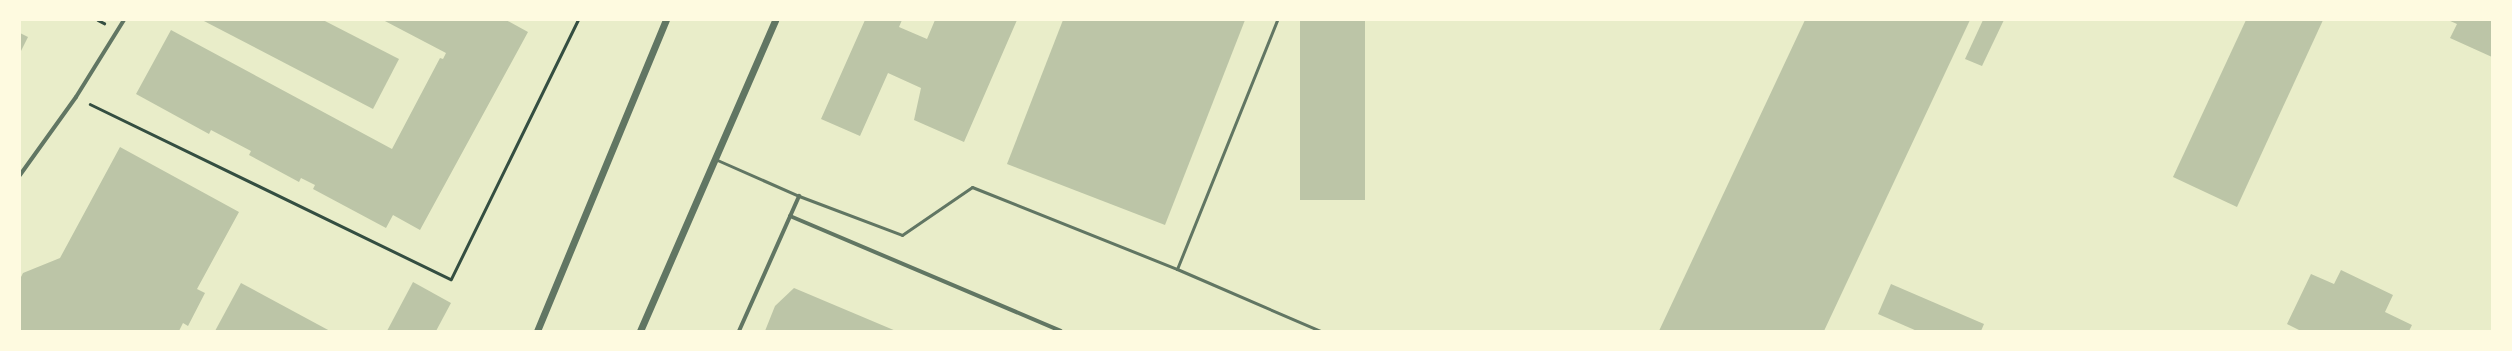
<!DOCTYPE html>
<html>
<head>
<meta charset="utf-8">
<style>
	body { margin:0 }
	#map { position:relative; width:2512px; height:351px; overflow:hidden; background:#e9edc9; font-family:"Public Sans",sans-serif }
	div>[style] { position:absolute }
	.building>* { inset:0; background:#bcc5a7; transform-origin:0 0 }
	.path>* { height:2.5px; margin:-1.25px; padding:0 1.25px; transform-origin:1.25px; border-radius:1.25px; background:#344e41 }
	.service>* { height:3px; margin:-1.5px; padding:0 1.5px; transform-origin:1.5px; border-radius:1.5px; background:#617663 }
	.minor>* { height:4px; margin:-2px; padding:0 2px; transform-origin:2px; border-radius:2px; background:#617663 }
	.tertiary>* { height:7px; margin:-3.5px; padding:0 3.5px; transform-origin:3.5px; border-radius:3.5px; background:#617663 }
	span { translate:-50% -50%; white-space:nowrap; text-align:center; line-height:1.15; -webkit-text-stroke:4px #fefae0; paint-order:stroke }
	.frame { position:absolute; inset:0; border:21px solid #fefae0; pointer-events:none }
</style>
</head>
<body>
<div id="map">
	<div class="building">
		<i style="clip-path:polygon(202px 20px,323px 20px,399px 59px,373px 109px)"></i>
		<i style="clip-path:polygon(383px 20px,506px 20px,528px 32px,420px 230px,393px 215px,386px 228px,313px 189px,315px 185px,301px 178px,299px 182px,249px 155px,251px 151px,211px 130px,209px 134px,136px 94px,171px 30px,392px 149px,440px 58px,443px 59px,446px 53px)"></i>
		<i style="clip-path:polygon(865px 20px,902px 20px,899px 27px,927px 39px,935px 20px,1017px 20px,964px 142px,914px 120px,921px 88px,888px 73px,860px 136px,821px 119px)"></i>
		<i style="clip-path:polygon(1063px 20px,1245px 20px,1165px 225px,1007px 164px)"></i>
		<i style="left:1300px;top:20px;width:65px;height:180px"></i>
		<i style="clip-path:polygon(1805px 20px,1970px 20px,1824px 331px,1659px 331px)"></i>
		<i style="clip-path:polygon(1983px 20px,2004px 20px,1982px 66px,1965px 59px)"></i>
		<i style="clip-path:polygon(2246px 20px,2323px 20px,2237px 207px,2173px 177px)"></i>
		<i style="clip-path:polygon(2448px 20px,2492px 20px,2492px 57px,2450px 38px,2457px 24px)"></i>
		<i style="clip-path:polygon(20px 33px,28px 37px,20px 53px)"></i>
		<i style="clip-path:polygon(120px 147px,239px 212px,197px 289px,205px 293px,188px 326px,183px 323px,179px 331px,20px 331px,20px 279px,23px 273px,60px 258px)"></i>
		<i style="clip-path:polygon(2341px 270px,2393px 295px,2385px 312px,2412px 325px,2409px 331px,2301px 331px,2287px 324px,2311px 274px,2334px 284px)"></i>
		<i style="clip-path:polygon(413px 282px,451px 303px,436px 331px,387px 331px)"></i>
		<i style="clip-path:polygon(241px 283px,330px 331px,215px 331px)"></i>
		<i style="clip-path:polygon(1891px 284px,1984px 324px,1981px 331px,1917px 331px,1878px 314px)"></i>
		<i style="clip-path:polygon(794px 288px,896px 331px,765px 331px,775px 306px)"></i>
	</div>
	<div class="path">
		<i style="left:98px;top:20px;width:7px;rotate:27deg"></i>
		<i style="left:90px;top:104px;width:401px;rotate:25.9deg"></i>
		<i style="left:451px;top:279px;width:288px;rotate:-63.9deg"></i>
	</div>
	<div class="service">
		<i style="left:715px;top:159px;width:92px;rotate:23.8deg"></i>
		<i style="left:799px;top:196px;width:110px;rotate:20.7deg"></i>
		<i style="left:902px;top:235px;width:85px;rotate:-34.4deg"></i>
		<i style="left:972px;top:187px;width:221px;rotate:21.8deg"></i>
		<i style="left:1177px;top:269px;width:156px;rotate:23.4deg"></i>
		<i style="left:1177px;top:269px;width:268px;rotate:-68.1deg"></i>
	</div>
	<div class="minor">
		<i style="left:20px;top:175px;width:96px;rotate:-54.3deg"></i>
		<i style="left:76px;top:97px;width:91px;rotate:-58.1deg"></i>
		<i style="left:790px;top:216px;width:294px;rotate:23deg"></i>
		<i style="left:739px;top:331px;width:148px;rotate:-66deg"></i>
	</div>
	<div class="tertiary">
		<i style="left:537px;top:331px;width:337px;rotate:-67.5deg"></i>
		<i style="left:640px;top:331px;width:339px;rotate:-66.5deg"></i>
	</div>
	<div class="frame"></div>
</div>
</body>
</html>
